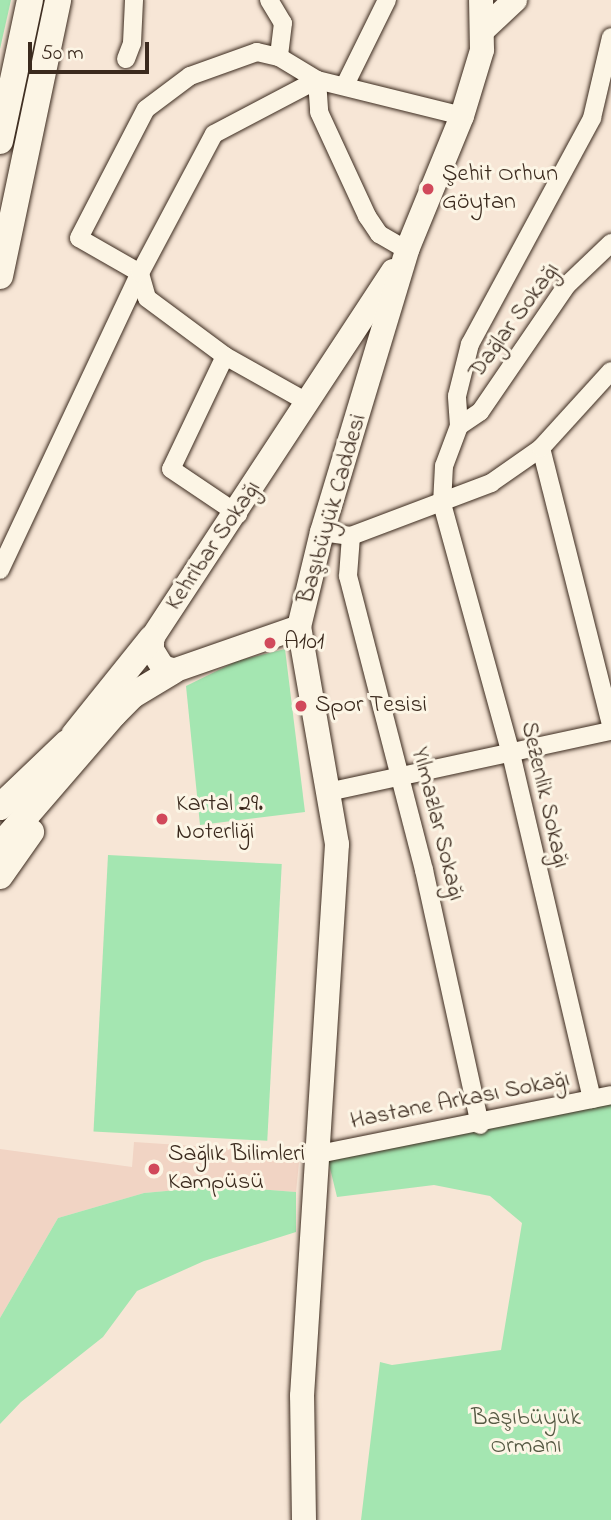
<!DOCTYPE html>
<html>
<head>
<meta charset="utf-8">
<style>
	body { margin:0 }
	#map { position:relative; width:611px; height:1520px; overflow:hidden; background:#f7e6d6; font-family:"Indie Flower",sans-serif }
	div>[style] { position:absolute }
	.built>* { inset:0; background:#f1d4c4 }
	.green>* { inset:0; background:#a4e6b1; transform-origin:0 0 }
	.roads { filter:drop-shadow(0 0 2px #3b2a1e) drop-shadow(0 0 2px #3b2a1e) }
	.street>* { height:18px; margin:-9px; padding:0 9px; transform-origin:9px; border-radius:9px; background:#fcf5e5 }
	.secondary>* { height:24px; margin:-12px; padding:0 12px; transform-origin:12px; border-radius:12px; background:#fcf5e5 }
	.primary>* { height:26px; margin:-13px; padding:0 13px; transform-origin:13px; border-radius:13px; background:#fcf5e5 }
	.dots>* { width:19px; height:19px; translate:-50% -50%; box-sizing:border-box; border:4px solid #fcf5e5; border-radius:50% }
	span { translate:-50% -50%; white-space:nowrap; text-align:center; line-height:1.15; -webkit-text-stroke:6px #fcf5e5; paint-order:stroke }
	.poi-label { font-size:24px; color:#3b2a1e }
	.left { translate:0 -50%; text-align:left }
	.street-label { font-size:24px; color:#3b2a1e }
	.park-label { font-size:24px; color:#555943 }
	.scale { position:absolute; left:28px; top:42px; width:121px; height:32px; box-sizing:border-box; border:4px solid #3b2a1e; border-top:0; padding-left:9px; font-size:21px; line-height:24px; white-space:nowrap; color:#3b2a1e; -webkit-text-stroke:5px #fcf5e5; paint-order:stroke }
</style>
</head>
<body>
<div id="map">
	<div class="built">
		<i style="clip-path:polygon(134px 1142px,300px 1153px,296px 1192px,221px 1186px,144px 1193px,58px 1218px,0 1318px,0 1149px,132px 1167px)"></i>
	</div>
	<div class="green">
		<i style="clip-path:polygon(0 0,11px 0,0 49px)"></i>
		<i style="clip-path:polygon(285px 649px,305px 812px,200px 825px,186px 686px,237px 661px)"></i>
		<i style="left:108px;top:855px;width:174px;height:277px;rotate:3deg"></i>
		<i style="clip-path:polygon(611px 1102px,611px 1520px,361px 1520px,380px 1362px,392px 1365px,501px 1350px,522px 1223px,490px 1196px,434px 1185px,337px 1197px,328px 1160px)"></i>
		<i style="clip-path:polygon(221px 1186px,296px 1192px,296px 1232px,204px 1261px,137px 1291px,103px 1337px,21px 1402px,0 1424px,0 1318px,58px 1218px,144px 1193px)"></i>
	</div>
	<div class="roads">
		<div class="street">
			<i style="left:269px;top:0;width:27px;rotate:59deg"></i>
			<i style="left:283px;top:23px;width:34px;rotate:97deg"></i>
			<i style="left:126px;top:59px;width:17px;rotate:-69deg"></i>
			<i style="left:132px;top:43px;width:43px;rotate:-87.3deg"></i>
			<i style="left:345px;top:85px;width:95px;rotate:-63.7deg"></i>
			<i style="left:225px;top:356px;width:125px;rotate:115.5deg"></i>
			<i style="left:171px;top:469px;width:81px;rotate:33.9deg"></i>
			<i style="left:307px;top:402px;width:94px;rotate:-150.7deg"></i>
			<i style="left:225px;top:356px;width:97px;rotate:-143.4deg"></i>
			<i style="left:147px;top:298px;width:26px;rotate:-106deg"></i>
			<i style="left:140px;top:273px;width:70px;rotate:-150.2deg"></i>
			<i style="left:79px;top:238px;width:145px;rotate:-62.6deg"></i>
			<i style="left:146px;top:109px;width:55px;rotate:-36.9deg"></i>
			<i style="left:190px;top:76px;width:71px;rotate:-19.7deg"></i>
			<i style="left:257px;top:52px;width:23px;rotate:13deg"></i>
			<i style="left:279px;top:57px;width:44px;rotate:31.2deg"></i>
			<i style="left:317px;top:80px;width:32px;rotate:86deg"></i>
			<i style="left:319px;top:112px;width:115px;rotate:65.2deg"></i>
			<i style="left:367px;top:216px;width:22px;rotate:56deg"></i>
			<i style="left:379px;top:234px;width:32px;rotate:30deg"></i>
			<i style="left:459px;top:426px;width:25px;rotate:-34deg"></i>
			<i style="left:480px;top:412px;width:154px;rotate:-55.6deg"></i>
			<i style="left:567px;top:285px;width:61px;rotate:-43.7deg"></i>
			<i style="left:541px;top:448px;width:285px;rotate:75.8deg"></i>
			<i style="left:322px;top:532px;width:29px;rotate:8deg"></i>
			<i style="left:351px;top:536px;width:150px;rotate:-20.7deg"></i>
			<i style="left:491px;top:483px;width:61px;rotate:-35deg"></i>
			<i style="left:541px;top:448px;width:104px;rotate:-47.7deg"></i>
			<i style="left:351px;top:536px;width:40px;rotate:94.3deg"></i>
			<i style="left:348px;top:576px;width:304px;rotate:75.5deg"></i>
			<i style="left:424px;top:870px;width:261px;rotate:77.6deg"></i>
			<i style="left:0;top:570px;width:328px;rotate:-64.8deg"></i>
			<i style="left:140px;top:273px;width:157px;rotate:-62deg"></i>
			<i style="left:214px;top:134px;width:116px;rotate:-27.7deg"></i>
			<i style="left:317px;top:80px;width:149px;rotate:13.9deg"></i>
			<i style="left:328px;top:792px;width:289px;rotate:-12.2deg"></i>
			<i style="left:592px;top:1099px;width:354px;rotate:-103.2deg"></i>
			<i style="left:511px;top:754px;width:259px;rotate:-105.4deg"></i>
			<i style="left:442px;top:504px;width:38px;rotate:-87deg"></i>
			<i style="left:444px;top:466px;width:43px;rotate:-69.4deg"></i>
			<i style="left:459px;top:426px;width:30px;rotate:-94deg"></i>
			<i style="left:457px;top:396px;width:54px;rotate:-76deg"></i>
			<i style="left:470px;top:344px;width:257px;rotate:-61.6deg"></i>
			<i style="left:592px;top:118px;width:83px;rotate:-76.8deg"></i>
			<i style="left:319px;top:1154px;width:298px;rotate:-11.4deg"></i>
		</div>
		<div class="secondary">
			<i style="left:483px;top:30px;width:44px;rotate:-43.2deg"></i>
			<i style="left:299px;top:627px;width:133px;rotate:160.8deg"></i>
			<i style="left:173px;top:671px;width:12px;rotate:-156deg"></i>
			<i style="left:162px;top:666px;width:19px;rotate:-122deg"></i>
			<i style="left:152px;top:650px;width:12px;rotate:-90deg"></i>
			<i style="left:152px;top:638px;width:439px;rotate:-56.7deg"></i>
			<i style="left:304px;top:1520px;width:124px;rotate:-90.9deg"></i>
			<i style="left:302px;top:1396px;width:553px;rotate:-86.37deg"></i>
			<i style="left:337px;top:844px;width:220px;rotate:-99.9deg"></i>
			<i style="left:299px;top:627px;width:98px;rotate:-76.4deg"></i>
			<i style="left:322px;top:532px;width:295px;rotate:-73.2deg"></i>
			<i style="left:407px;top:250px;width:145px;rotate:-67.7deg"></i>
			<i style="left:462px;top:116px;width:69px;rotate:-73.1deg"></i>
			<i style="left:482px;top:50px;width:50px;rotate:-91.1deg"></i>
		</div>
		<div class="primary">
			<i style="left:0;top:141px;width:144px;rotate:-78deg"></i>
			<i style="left:0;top:276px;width:282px;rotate:-78.1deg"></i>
			<i style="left:74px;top:735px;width:124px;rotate:-51.2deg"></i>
			<i style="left:0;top:807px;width:93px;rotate:-43.7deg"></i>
			<i style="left:0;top:846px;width:174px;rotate:-49.2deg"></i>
			<i style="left:114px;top:714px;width:27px;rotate:-45deg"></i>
			<i style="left:133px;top:695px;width:47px;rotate:-31deg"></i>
			<i style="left:0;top:876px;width:54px;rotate:-54.8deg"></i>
		</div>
	</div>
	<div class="dots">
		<i style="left:428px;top:189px;background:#d1495b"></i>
		<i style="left:270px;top:643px;background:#d1495b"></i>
		<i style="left:301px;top:706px;background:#d1495b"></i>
		<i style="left:162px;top:819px;background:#d1495b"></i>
		<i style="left:154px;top:1169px;background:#d1495b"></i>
	</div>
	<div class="poi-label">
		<span class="left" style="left:442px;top:189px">Şehit Orhun<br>Göytan</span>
		<span class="left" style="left:284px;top:643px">A101</span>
		<span class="left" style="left:315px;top:706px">Spor Tesisi</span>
		<span class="left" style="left:176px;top:819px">Kartal 29.<br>Noterliği</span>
		<span class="left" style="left:168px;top:1169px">Sağlık Bilimleri<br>Kampüsü</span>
	</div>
	<div class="street-label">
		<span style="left:515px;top:321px;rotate:-54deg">Dağlar Sokağı</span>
		<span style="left:333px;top:509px;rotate:-74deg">Başıbüyük Caddesi</span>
		<span style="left:214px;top:546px;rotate:-56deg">Kehribar Sokağı</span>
		<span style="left:544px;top:795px;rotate:77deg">Sezenlik Sokağı</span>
		<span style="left:437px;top:824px;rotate:76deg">Yılmazlar Sokağı</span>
		<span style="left:460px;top:1101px;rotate:-11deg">Hastane Arkası Sokağı</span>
	</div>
	<div class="park-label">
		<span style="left:526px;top:1433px">Başıbüyük<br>Ormanı</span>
	</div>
	<div class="scale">50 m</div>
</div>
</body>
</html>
